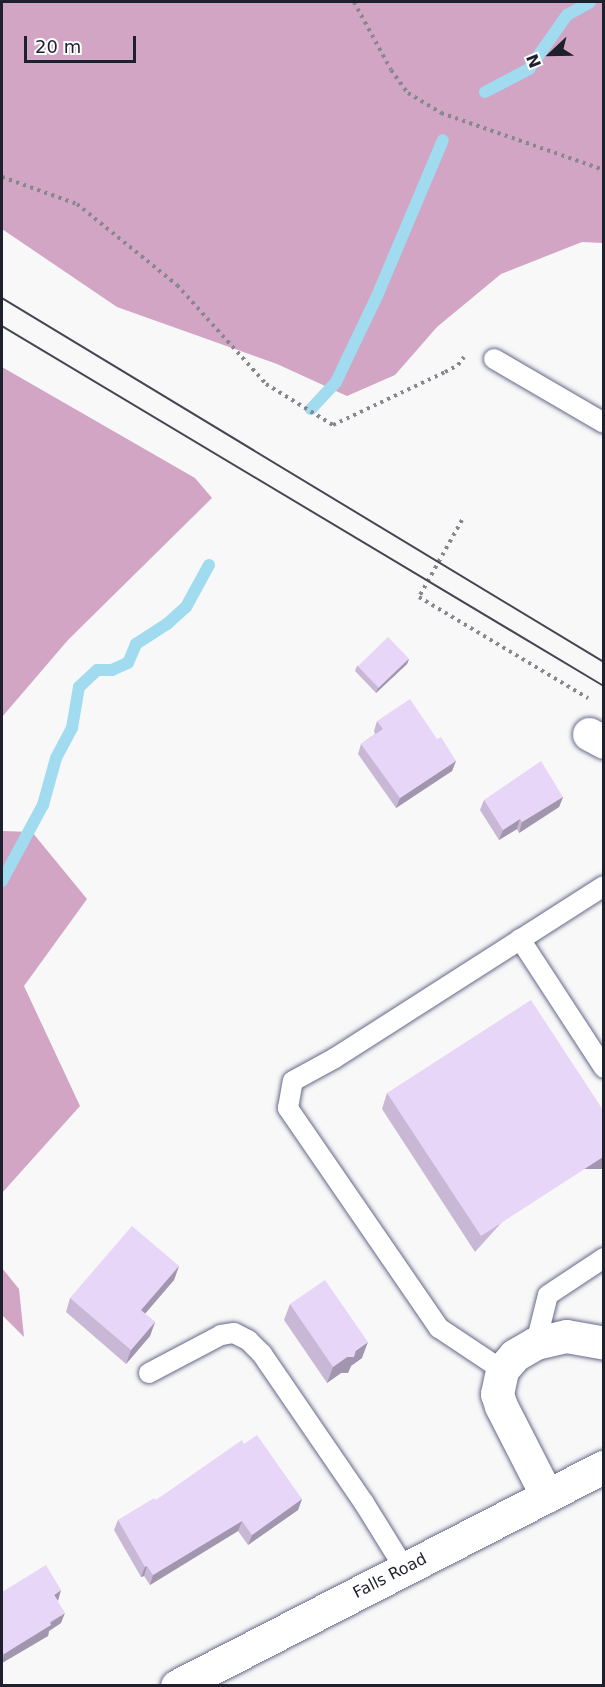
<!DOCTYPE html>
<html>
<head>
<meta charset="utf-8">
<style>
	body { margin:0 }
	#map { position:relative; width:605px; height:1687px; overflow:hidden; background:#f8f8f8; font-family:"DejaVu Sans",sans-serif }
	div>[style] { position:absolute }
	.forest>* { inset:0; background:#d1a5c3 }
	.stream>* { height:12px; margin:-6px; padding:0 6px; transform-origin:6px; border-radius:6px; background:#a0dbf0 }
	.path>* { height:4px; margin-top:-2px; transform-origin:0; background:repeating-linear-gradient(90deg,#87878e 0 3px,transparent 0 7.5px) }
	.roads { filter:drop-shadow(0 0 2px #666989) drop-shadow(0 0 2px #666989) }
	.lane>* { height:20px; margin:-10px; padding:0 10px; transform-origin:10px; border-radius:10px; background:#fff }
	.street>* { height:33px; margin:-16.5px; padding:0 16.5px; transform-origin:16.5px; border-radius:16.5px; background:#fff }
	.secondary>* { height:33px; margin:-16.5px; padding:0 16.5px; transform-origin:16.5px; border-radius:16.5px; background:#fff }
	.tram>* { height:1.5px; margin:-0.75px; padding:0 0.75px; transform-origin:0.75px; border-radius:0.75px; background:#454651 }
	.wall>* { inset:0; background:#c8b8d5 }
	.shaded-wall>* { inset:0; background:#a296ae; transform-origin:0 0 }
	.building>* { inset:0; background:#e8d6f8; transform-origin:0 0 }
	span { translate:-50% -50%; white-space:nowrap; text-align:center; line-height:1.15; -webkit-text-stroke:6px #fff; paint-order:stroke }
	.street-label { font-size:16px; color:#1f202d }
	.frame { position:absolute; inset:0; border:3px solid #1f202d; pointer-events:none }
	.north { position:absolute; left:521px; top:24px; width:60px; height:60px; -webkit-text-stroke:4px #fff; paint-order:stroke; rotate:248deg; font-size:16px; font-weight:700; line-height:24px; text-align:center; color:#1f202d }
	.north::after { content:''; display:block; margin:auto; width:21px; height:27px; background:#1f202d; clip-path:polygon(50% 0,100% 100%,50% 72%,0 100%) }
	.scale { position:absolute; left:24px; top:36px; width:112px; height:27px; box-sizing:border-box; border:3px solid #1f202d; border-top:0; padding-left:8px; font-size:18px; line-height:21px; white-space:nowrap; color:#1f202d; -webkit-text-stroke:4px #fff; paint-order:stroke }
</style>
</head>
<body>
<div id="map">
	<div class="forest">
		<i style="clip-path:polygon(2px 2px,603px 2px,603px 243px,582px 242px,501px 274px,437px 327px,395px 375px,347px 396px,277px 364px,117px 307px,2px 229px)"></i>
		<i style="clip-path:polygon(2px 367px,195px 478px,212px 498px,68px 640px,2px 717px)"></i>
		<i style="clip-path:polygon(2px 831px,32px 832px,87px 899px,24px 986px,80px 1106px,2px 1193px)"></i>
		<i style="clip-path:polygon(2px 1268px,19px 1289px,24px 1337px,2px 1315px)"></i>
	</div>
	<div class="stream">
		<i style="left:485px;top:92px;width:50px;rotate:-27.6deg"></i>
		<i style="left:529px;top:69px;width:66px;rotate:-54.9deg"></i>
		<i style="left:567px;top:15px;width:26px;rotate:-29deg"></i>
		<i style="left:311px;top:409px;width:37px;rotate:-47deg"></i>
		<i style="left:336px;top:382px;width:95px;rotate:-64.5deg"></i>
		<i style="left:377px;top:296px;width:169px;rotate:-67.1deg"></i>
		<i style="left:2px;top:881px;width:86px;rotate:-61.7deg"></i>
		<i style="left:43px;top:805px;width:49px;rotate:-74.5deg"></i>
		<i style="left:56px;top:758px;width:34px;rotate:-62deg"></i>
		<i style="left:72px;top:728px;width:42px;rotate:-80.3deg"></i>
		<i style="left:79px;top:687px;width:25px;rotate:-43deg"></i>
		<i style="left:97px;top:670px;width:15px"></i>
		<i style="left:112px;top:670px;width:17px;rotate:-24deg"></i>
		<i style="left:128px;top:663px;width:21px;rotate:-67deg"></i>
		<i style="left:136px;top:644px;width:37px;rotate:-33deg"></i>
		<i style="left:167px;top:624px;width:25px;rotate:-42deg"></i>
		<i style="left:186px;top:607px;width:48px;rotate:-61.3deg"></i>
	</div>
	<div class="path">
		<i style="left:354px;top:2px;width:77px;rotate:61.4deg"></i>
		<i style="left:391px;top:70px;width:29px;rotate:54deg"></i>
		<i style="left:408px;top:93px;width:39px;rotate:31deg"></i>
		<i style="left:441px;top:113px;width:173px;rotate:19.3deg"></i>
		<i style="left:2px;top:177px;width:80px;rotate:19.8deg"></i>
		<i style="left:77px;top:204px;width:129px;rotate:39deg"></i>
		<i style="left:177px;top:285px;width:133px;rotate:48deg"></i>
		<i style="left:266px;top:384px;width:79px;rotate:31.5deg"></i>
		<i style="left:333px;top:425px;width:124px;rotate:-25.3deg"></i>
		<i style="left:445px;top:372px;width:15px;rotate:-28deg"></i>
		<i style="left:458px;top:365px;width:10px;rotate:-53deg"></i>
		<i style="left:462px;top:520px;width:88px;rotate:119.2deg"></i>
		<i style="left:419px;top:597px;width:197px;rotate:30.9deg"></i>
	</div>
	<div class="roads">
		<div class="lane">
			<i style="left:494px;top:359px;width:127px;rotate:30.2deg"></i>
			<i style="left:520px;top:939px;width:154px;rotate:56.9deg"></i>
			<i style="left:536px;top:1343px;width:49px;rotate:-76deg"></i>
			<i style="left:548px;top:1295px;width:67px;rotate:-33.5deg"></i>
			<i style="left:502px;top:1370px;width:76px;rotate:-146.3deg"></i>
			<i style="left:439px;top:1328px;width:267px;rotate:-124.5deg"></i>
			<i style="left:288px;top:1108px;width:27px;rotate:-80deg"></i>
			<i style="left:293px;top:1081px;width:48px;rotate:-28.7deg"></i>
			<i style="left:335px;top:1058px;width:319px;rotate:-32.6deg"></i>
			<i style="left:149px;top:1373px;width:81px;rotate:-27.8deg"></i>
			<i style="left:221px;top:1335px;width:13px;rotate:-9deg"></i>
			<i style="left:234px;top:1333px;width:16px;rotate:27deg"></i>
			<i style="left:248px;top:1340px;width:20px;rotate:45deg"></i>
			<i style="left:262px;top:1354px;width:181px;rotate:55.6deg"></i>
			<i style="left:364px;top:1503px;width:78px;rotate:58.2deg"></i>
		</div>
		<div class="street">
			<i style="left:589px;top:734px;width:17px;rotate:28deg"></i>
			<i style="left:547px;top:1496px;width:101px;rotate:-117.1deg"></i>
			<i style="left:501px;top:1406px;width:13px;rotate:-108deg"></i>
			<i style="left:497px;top:1394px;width:25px;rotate:-78deg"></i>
			<i style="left:502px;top:1370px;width:20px;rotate:-49deg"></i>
			<i style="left:515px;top:1355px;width:24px;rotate:-30deg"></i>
			<i style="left:536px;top:1343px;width:31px;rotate:-13deg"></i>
			<i style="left:566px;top:1336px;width:39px;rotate:10deg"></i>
		</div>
		<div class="secondary">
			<i style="left:177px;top:1686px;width:480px;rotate:-27.2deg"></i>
		</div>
	</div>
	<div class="tram">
		<i style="left:2px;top:298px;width:703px;rotate:31.16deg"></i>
		<i style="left:2px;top:326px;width:701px;rotate:30.88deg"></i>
	</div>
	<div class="wall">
		<i style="clip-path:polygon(409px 659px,407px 664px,376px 693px,355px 671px,357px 666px)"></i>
		<i style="clip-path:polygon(377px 721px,437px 739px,456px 761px,452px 771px,396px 808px,358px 754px,361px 744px,375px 734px,374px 731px)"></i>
		<i style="clip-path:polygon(563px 797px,559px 807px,519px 833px,517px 829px,499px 840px,480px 810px,484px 800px)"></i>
		<i style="clip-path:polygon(387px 1093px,603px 1110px,475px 1252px,382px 1109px)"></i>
		<i style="clip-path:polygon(179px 1266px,174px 1280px,145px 1314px,155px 1322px,150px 1336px,126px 1364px,66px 1312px,70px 1298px)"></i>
		<i style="clip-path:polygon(290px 1304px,362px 1358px,351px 1366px,348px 1373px,341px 1373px,327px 1383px,284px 1320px)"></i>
		<i style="clip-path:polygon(244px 1444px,302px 1499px,298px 1510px,248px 1545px,238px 1531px,150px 1585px,144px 1576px,141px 1577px,114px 1530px,118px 1520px,156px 1500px)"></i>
		<i style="clip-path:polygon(2px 1592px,57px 1601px,61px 1623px,49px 1631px,48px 1636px,2px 1663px)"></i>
	</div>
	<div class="shaded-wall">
		<i style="clip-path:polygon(409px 659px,407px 664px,376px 693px,378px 688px)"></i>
		<i style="clip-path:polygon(456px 761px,452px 771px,396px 808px,400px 798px)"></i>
		<i style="clip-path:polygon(563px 797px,559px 807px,519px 833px,522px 822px)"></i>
		<i style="clip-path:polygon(520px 819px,517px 829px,499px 840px,503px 830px)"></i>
		<i style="left:603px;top:1157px;width:12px;height:145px;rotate:90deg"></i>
		<i style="clip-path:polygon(179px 1266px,174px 1280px,136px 1324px,141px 1310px)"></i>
		<i style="clip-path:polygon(155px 1322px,150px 1336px,126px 1364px,131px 1350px)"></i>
		<i style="clip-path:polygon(368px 1342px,362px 1358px,351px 1366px,348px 1373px,341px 1373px,327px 1383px,333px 1367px)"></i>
		<i style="clip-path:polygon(302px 1499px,298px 1510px,248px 1545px,252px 1535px)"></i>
		<i style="clip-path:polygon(242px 1521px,238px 1531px,150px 1585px,153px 1575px)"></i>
		<i style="clip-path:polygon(147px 1566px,144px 1576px,141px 1577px,145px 1567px)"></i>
		<i style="clip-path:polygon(61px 1590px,58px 1601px,54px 1595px)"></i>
		<i style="clip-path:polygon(65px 1613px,61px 1623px,49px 1631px,48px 1636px,2px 1663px,4px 1654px)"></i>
	</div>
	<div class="building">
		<i style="left:388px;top:637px;width:30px;height:42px;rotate:46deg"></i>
		<i style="clip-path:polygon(410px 699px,437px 739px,441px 737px,456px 761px,400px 798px,361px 744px,383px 729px,377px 721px)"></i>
		<i style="clip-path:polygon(541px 761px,563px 797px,522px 822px,520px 819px,503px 830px,484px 800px)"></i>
		<i style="clip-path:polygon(531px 1000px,603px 1110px,603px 1157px,481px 1236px,387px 1093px)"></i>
		<i style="clip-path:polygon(132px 1226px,179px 1266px,141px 1310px,155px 1322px,131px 1350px,70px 1298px)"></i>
		<i style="clip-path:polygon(325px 1280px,368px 1342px,356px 1350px,354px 1357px,347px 1357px,333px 1367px,290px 1304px)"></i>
		<i style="clip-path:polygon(257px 1435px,302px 1499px,252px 1535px,242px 1521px,153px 1575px,147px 1566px,145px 1567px,118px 1520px,154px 1498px,156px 1500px,242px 1440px,244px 1444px)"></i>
		<i style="clip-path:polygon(46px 1565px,61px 1590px,54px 1595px,65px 1613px,50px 1622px,51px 1625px,4px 1654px,2px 1650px,2px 1592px)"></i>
	</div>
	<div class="street-label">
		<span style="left:390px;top:1576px;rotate:-27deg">Falls Road</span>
	</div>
	<div class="frame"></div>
	<div class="north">N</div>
	<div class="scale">20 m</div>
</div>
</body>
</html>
